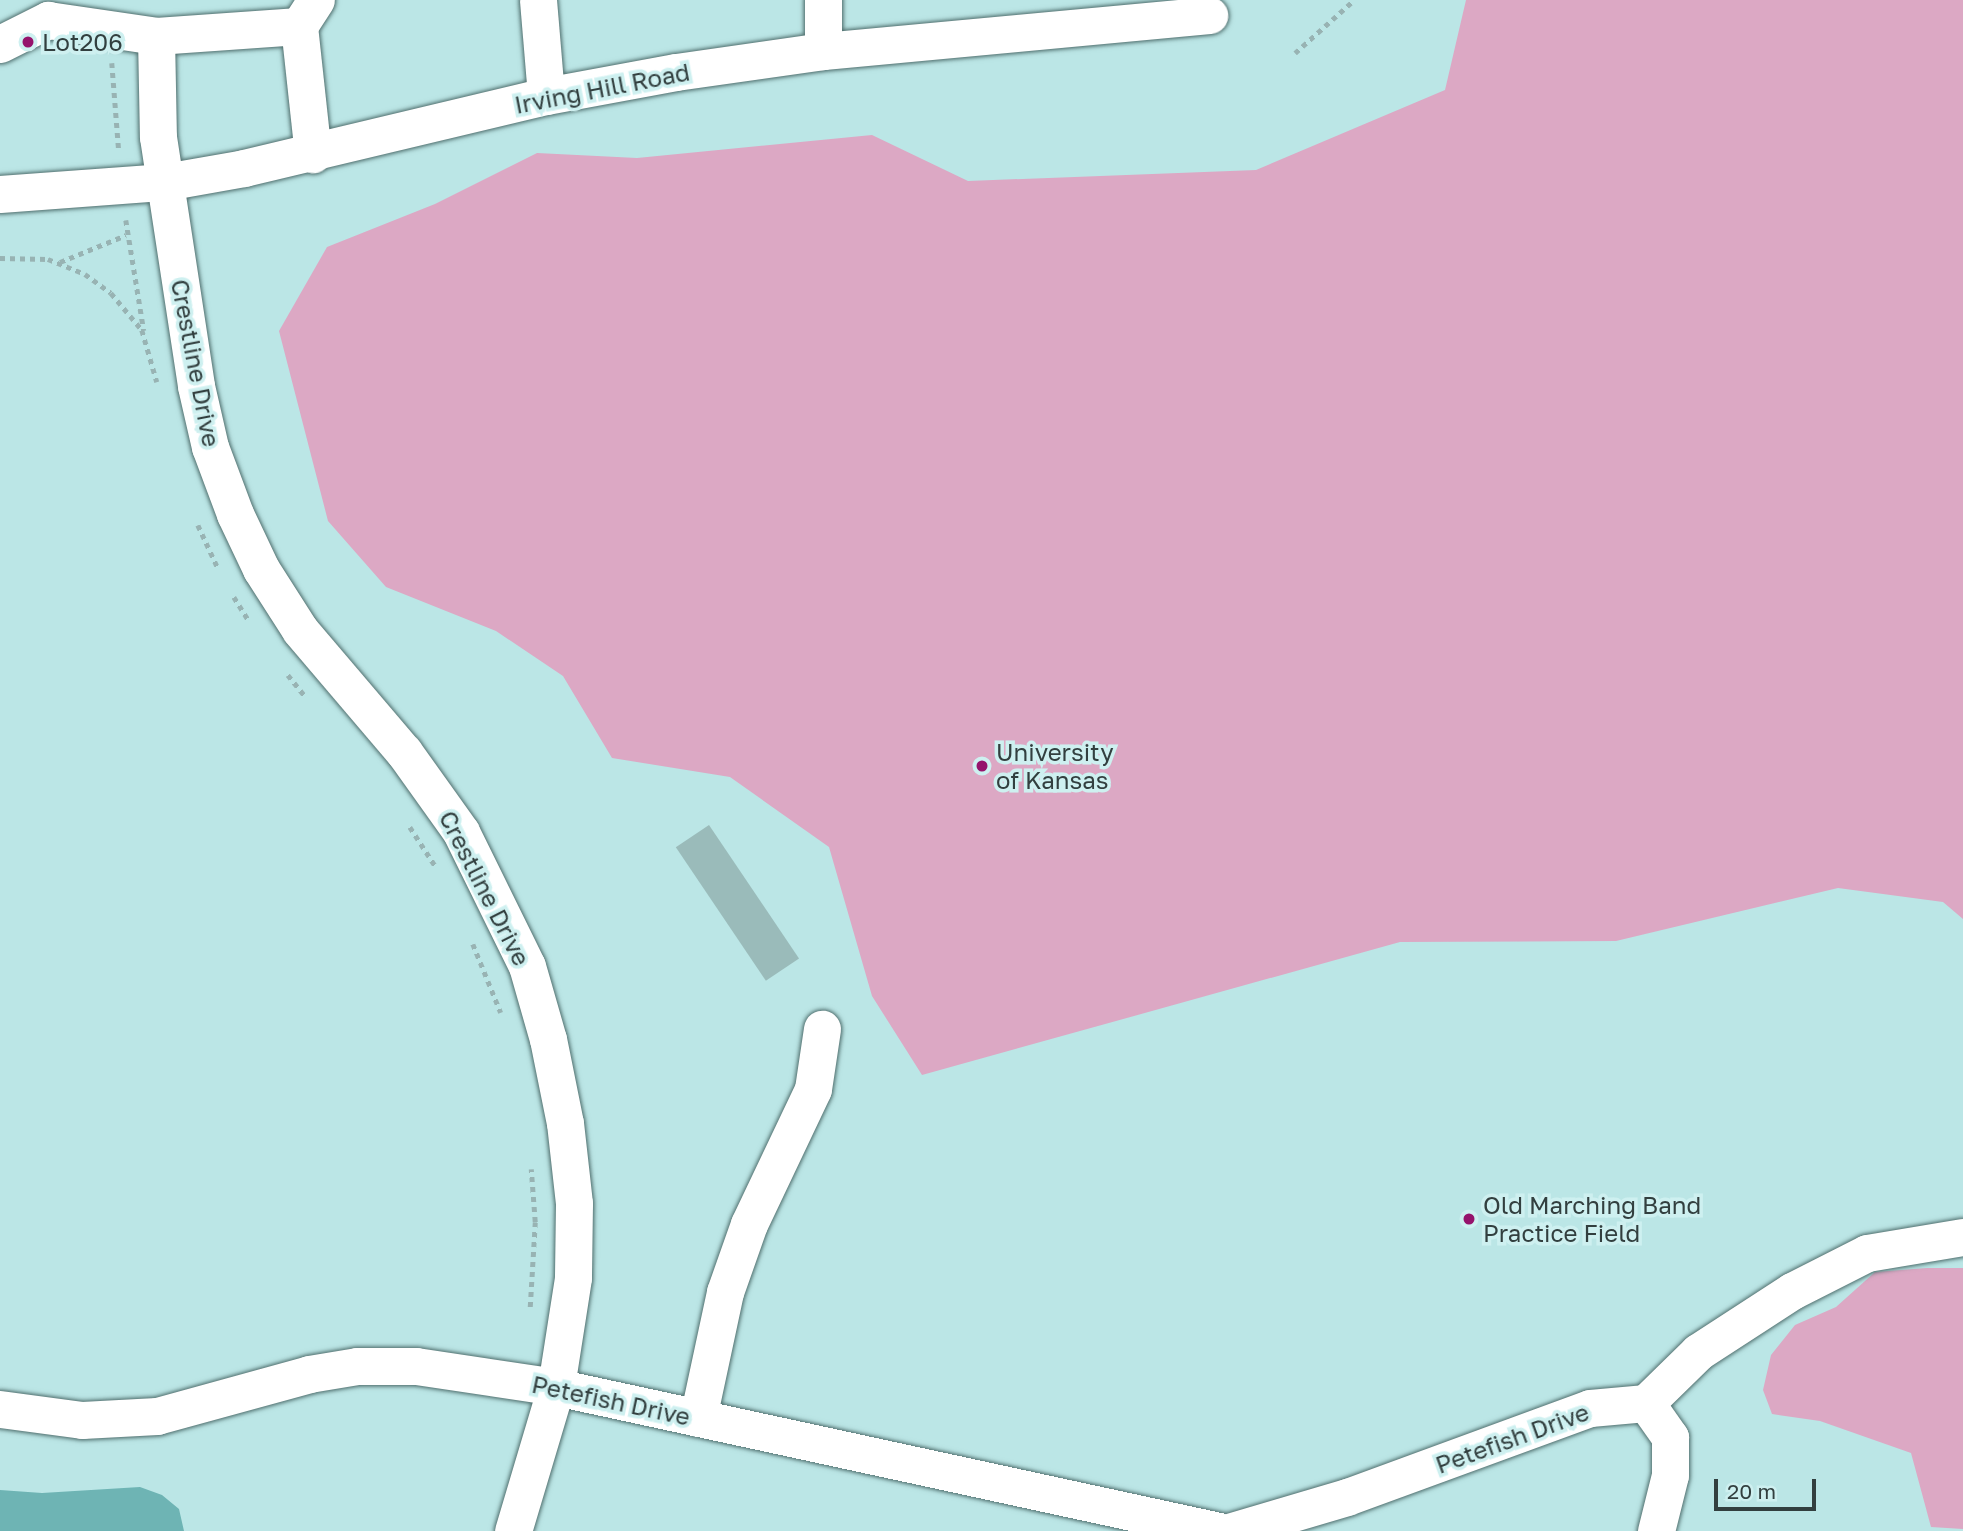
<!DOCTYPE html>
<html>
<head>
<meta charset="utf-8">
<style>
	body { margin:0 }
	#map { position:relative; width:1963px; height:1531px; overflow:hidden; background:#cef0f0; font-family:"Golos Text",sans-serif }
	div>[style] { position:absolute }
	.built>* { inset:0; background:#bbe6e6; transform-origin:0 0 }
	.forest>* { inset:0; background:#dca8c4 }
	.water>* { inset:0; background:#6eb4b4 }
	.building>* { inset:0; background:#9abbba; transform-origin:0 0 }
	.path>* { height:4.5px; margin-top:-2.25px; transform-origin:0; background:repeating-linear-gradient(90deg,#98b3b3 0 5px,transparent 0 10px) }
	.roads { filter:drop-shadow(0 0 2px #506f6e) drop-shadow(0 0 2px #506f6e) }
	.minor>* { height:37px; margin:-18.5px; padding:0 18.5px; transform-origin:18.5px; border-radius:18.5px; background:#fff }
	.dots>* { width:19px; height:19px; translate:-50% -50%; box-sizing:border-box; border:4px solid #cef0f0; border-radius:50% }
	span { translate:-50% -50%; white-space:nowrap; text-align:center; line-height:1.15; -webkit-text-stroke:7px #cef0f0; paint-order:stroke }
	.poi-label { font-size:24px; color:#323f3f }
	.left { translate:0 -50%; text-align:left }
	.street-label { font-size:24px; color:#323f3f }
	.scale { position:absolute; left:1714px; top:1479px; width:102px; height:32px; box-sizing:border-box; border:4px solid #323f3f; border-top:0; padding-left:9px; font-size:21px; line-height:24px; white-space:nowrap; color:#323f3f; -webkit-text-stroke:5px #cef0f0; paint-order:stroke }
</style>
</head>
<body>
<div id="map">
	<div class="built">
		<i style="left:0;top:0;width:1963px;height:1531px"></i>
	</div>
	<div class="forest">
		<i style="clip-path:polygon(1466px 0,1963px 0,1963px 919px,1943px 902px,1838px 888px,1616px 941px,1400px 942px,922px 1075px,872px 996px,829px 847px,730px 777px,612px 758px,563px 676px,496px 631px,386px 587px,328px 521px,279px 331px,327px 247px,435px 204px,537px 153px,637px 158px,872px 135px,968px 181px,1256px 170px,1445px 90px)"></i>
		<i style="clip-path:polygon(1927px 1268px,1963px 1268px,1963px 1529px,1931px 1527px,1911px 1453px,1820px 1421px,1772px 1414px,1763px 1390px,1771px 1355px,1795px 1325px,1836px 1307px,1875px 1272px)"></i>
	</div>
	<div class="water">
		<i style="clip-path:polygon(140px 1487px,162px 1495px,179px 1509px,184px 1531px,0 1531px,0 1490px,42px 1493px)"></i>
	</div>
	<div class="building">
		<i style="left:709px;top:825px;width:161px;height:40px;rotate:56deg"></i>
	</div>
	<div class="path">
		<i style="left:1295px;top:53px;width:79px;rotate:-41.9deg"></i>
		<i style="left:112px;top:63px;width:89px;rotate:85.5deg"></i>
		<i style="left:126px;top:220px;width:112px;rotate:80.8deg"></i>
		<i style="left:0;top:258px;width:48px;rotate:1.2deg"></i>
		<i style="left:48px;top:259px;width:40px;rotate:22deg"></i>
		<i style="left:85px;top:274px;width:32px;rotate:36deg"></i>
		<i style="left:111px;top:293px;width:48px;rotate:50deg"></i>
		<i style="left:142px;top:330px;width:54px;rotate:73.9deg"></i>
		<i style="left:60px;top:262px;width:71px;rotate:-22.2deg"></i>
		<i style="left:198px;top:525px;width:47px;rotate:65.1deg"></i>
		<i style="left:234px;top:597px;width:26px;rotate:58deg"></i>
		<i style="left:288px;top:675px;width:26px;rotate:51deg"></i>
		<i style="left:410px;top:827px;width:48px;rotate:57deg"></i>
		<i style="left:473px;top:944px;width:74px;rotate:67.9deg"></i>
		<i style="left:530px;top:1307px;width:85px;rotate:-86.6deg"></i>
		<i style="left:535px;top:1222px;width:53px;rotate:-94.3deg"></i>
	</div>
	<div class="roads">
		<div class="minor">
			<i style="left:538px;top:0;width:96px;rotate:85.2deg"></i>
			<i style="left:823px;top:0;width:51px;rotate:90deg"></i>
			<i style="left:299px;top:26px;width:129px;rotate:83.8deg"></i>
			<i style="left:156px;top:36px;width:101px;rotate:88.9deg"></i>
			<i style="left:158px;top:137px;width:252px;rotate:81.3deg"></i>
			<i style="left:196px;top:386px;width:63px;rotate:77.1deg"></i>
			<i style="left:210px;top:447px;width:72px;rotate:69.5deg"></i>
			<i style="left:235px;top:514px;width:61px;rotate:64.7deg"></i>
			<i style="left:261px;top:569px;width:72px;rotate:57.4deg"></i>
			<i style="left:300px;top:630px;width:160px;rotate:49.6deg"></i>
			<i style="left:404px;top:752px;width:98px;rotate:54.5deg"></i>
			<i style="left:461px;top:832px;width:149px;rotate:63.8deg"></i>
			<i style="left:527px;top:966px;width:76px;rotate:74deg"></i>
			<i style="left:548px;top:1039px;width:86px;rotate:78.6deg"></i>
			<i style="left:565px;top:1123px;width:81px;rotate:83.6deg"></i>
			<i style="left:574px;top:1203px;width:75px;rotate:90.8deg"></i>
			<i style="left:573px;top:1278px;width:110px;rotate:98.9deg"></i>
			<i style="left:556px;top:1387px;width:150px;rotate:106.6deg"></i>
			<i style="left:0;top:44px;width:54px;rotate:-26.6deg"></i>
			<i style="left:48px;top:20px;width:109px;rotate:8.4deg"></i>
			<i style="left:156px;top:36px;width:143px;rotate:-4deg"></i>
			<i style="left:299px;top:26px;width:31px;rotate:-57deg"></i>
			<i style="left:0;top:194px;width:165px;rotate:-4.2deg"></i>
			<i style="left:165px;top:182px;width:80px;rotate:-10deg"></i>
			<i style="left:244px;top:168px;width:310px;rotate:-13.4deg"></i>
			<i style="left:546px;top:96px;width:132px;rotate:-10.5deg"></i>
			<i style="left:676px;top:72px;width:148px;rotate:-8.1deg"></i>
			<i style="left:823px;top:51px;width:388px;rotate:-5.3deg"></i>
			<i style="left:1646px;top:1403px;width:42px;rotate:54.8deg"></i>
			<i style="left:1670px;top:1437px;width:38px;rotate:90deg"></i>
			<i style="left:1670px;top:1475px;width:58px;rotate:104deg"></i>
			<i style="left:0;top:1409px;width:83px;rotate:7.6deg"></i>
			<i style="left:82px;top:1420px;width:75px;rotate:-3.1deg"></i>
			<i style="left:157px;top:1416px;width:158px;rotate:-15.4deg"></i>
			<i style="left:309px;top:1374px;width:49px;rotate:-9.5deg"></i>
			<i style="left:357px;top:1366px;width:59px"></i>
			<i style="left:416px;top:1366px;width:142px;rotate:8.5deg"></i>
			<i style="left:556px;top:1387px;width:678px;rotate:12.25deg"></i>
			<i style="left:698px;top:1418px;width:129px;rotate:-77.9deg"></i>
			<i style="left:725px;top:1292px;width:72px;rotate:-70.6deg"></i>
			<i style="left:749px;top:1224px;width:149px;rotate:-64.6deg"></i>
			<i style="left:813px;top:1089px;width:61px;rotate:-81.5deg"></i>
			<i style="left:1232px;top:1531px;width:120px;rotate:-16.5deg"></i>
			<i style="left:1347px;top:1497px;width:259px;rotate:-20.1deg"></i>
			<i style="left:1590px;top:1408px;width:56px;rotate:-5.1deg"></i>
			<i style="left:1646px;top:1403px;width:73px;rotate:-44.4deg"></i>
			<i style="left:1698px;top:1352px;width:112px;rotate:-33deg"></i>
			<i style="left:1792px;top:1291px;width:84px;rotate:-26.9deg"></i>
			<i style="left:1867px;top:1253px;width:97px;rotate:-9.5deg"></i>
		</div>
	</div>
	<div class="dots">
		<i style="left:28px;top:42px;background:#95136c"></i>
		<i style="left:982px;top:766px;background:#95136c"></i>
		<i style="left:1469px;top:1219px;background:#95136c"></i>
	</div>
	<div class="poi-label">
		<span class="left" style="left:42px;top:42px">Lot206</span>
		<span class="left" style="left:996px;top:766px">University<br>of Kansas</span>
		<span class="left" style="left:1483px;top:1219px">Old Marching Band<br>Practice Field</span>
	</div>
	<div class="street-label">
		<span style="left:602px;top:88px;rotate:-11deg">Irving Hill Road</span>
		<span style="left:196px;top:363px;rotate:79deg">Crestline Drive</span>
		<span style="left:485px;top:888px;rotate:63deg">Crestline Drive</span>
		<span style="left:611px;top:1400px;rotate:12deg">Petefish Drive</span>
		<span style="left:1512px;top:1438px;rotate:-20deg">Petefish Drive</span>
	</div>
	<div class="scale">20 m</div>
</div>
</body>
</html>
